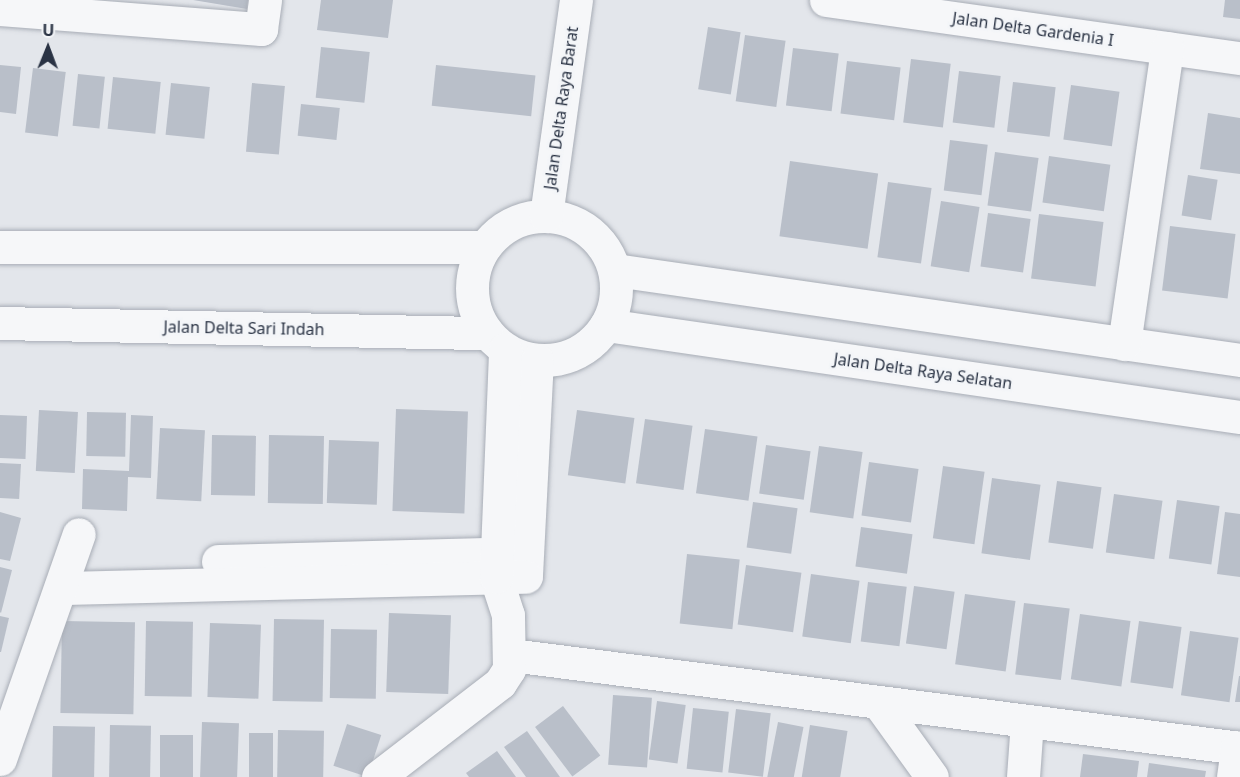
<!DOCTYPE html>
<html>
<head>
<meta charset="utf-8">
<style>
	body { margin:0 }
	#map { position:relative; width:1240px; height:777px; overflow:hidden; background:#e3e6eb; font-family:"Noto Sans",sans-serif }
	div>[style] { position:absolute }
	.building>* { inset:0; background:#b9bfc9; transform-origin:0 0 }
	.roads { filter:drop-shadow(0 0 2px #a8adb6) drop-shadow(0 0 2px #a8adb6) }
	.minor>* { height:33px; margin:-16.5px; padding:0 16.5px; transform-origin:16.5px; border-radius:16.5px; background:#f6f7f9 }
	.minor>.ring { margin:-16.5px; padding:0; box-sizing:content-box; background:none; border:33px solid #f6f7f9; border-radius:50% }
	span { translate:-50% -50%; white-space:nowrap; text-align:center; line-height:1.15; -webkit-text-stroke:5px #f3f5f8; paint-order:stroke }
	.street-label { font-size:16px; color:#2a3344 }
	.north { position:absolute; left:18px; top:18px; width:60px; height:60px; -webkit-text-stroke:4px #f3f5f8; paint-order:stroke; rotate:1deg; font-size:16px; font-weight:700; line-height:24px; text-align:center; color:#2a3344 }
	.north::after { content:''; display:block; margin:auto; width:21px; height:27px; background:#2a3344; clip-path:polygon(50% 0,100% 100%,50% 72%,0 100%) }
</style>
</head>
<body>
<div id="map">
	<div class="building">
		<i style="clip-path:polygon(193px 0,248px 0,247px 9px)"></i>
		<i style="clip-path:polygon(321px 0,393px 0,388px 38px,317px 30px)"></i>
		<i style="clip-path:polygon(1225px 0,1240px 0,1240px 19px,1223px 17px)"></i>
		<i style="left:708px;top:27px;width:33px;height:63px;rotate:9deg"></i>
		<i style="left:745px;top:35px;width:41px;height:67px;rotate:8deg"></i>
		<i style="left:321px;top:47px;width:49px;height:51px;rotate:6deg"></i>
		<i style="left:793px;top:48px;width:46px;height:58px;rotate:7deg"></i>
		<i style="left:911px;top:59px;width:40px;height:64px;rotate:7deg"></i>
		<i style="left:847px;top:61px;width:54px;height:53px;rotate:7deg"></i>
		<i style="clip-path:polygon(0 65px,21px 67px,16px 114px,0 112px)"></i>
		<i style="left:436px;top:65px;width:100px;height:41px;rotate:6deg"></i>
		<i style="left:33px;top:68px;width:33px;height:65px;rotate:7deg"></i>
		<i style="left:959px;top:71px;width:42px;height:52px;rotate:7deg"></i>
		<i style="left:78px;top:74px;width:27px;height:52px;rotate:6deg"></i>
		<i style="left:113px;top:77px;width:48px;height:52px;rotate:6deg"></i>
		<i style="left:1013px;top:82px;width:43px;height:50px;rotate:7deg"></i>
		<i style="left:171px;top:83px;width:39px;height:52px;rotate:6deg"></i>
		<i style="left:252px;top:83px;width:33px;height:69px;rotate:5deg"></i>
		<i style="left:1071px;top:85px;width:49px;height:55px;rotate:8deg"></i>
		<i style="left:301px;top:104px;width:39px;height:32px;rotate:6deg"></i>
		<i style="clip-path:polygon(1208px 113px,1240px 118px,1240px 174px,1200px 169px)"></i>
		<i style="left:950px;top:140px;width:38px;height:51px;rotate:7deg"></i>
		<i style="left:995px;top:152px;width:44px;height:54px;rotate:8deg"></i>
		<i style="left:1049px;top:156px;width:62px;height:47px;rotate:8deg"></i>
		<i style="left:790px;top:161px;width:89px;height:76px;rotate:8deg"></i>
		<i style="left:1188px;top:175px;width:30px;height:41px;rotate:9deg"></i>
		<i style="left:888px;top:182px;width:44px;height:76px;rotate:8deg"></i>
		<i style="left:941px;top:201px;width:39px;height:66px;rotate:9deg"></i>
		<i style="left:988px;top:213px;width:43px;height:54px;rotate:8deg"></i>
		<i style="left:1039px;top:214px;width:65px;height:65px;rotate:7deg"></i>
		<i style="left:1170px;top:226px;width:66px;height:65px;rotate:7deg"></i>
		<i style="left:396px;top:409px;width:72px;height:102px;rotate:2deg"></i>
		<i style="left:39px;top:410px;width:39px;height:61px;rotate:3deg"></i>
		<i style="left:577px;top:410px;width:58px;height:66px;rotate:8deg"></i>
		<i style="left:87px;top:412px;width:39px;height:44px;rotate:1deg"></i>
		<i style="left:0;top:415px;width:27px;height:43px;rotate:2deg"></i>
		<i style="clip-path:polygon(131px 415px,153px 416px,151px 478px,128px 477px,127px 511px,82px 509px,83px 469px,129px 471px)"></i>
		<i style="left:645px;top:419px;width:48px;height:65px;rotate:8deg"></i>
		<i style="left:160px;top:428px;width:45px;height:71px;rotate:3deg"></i>
		<i style="left:705px;top:429px;width:53px;height:65px;rotate:8deg"></i>
		<i style="left:212px;top:435px;width:44px;height:60px;rotate:1deg"></i>
		<i style="left:269px;top:435px;width:55px;height:68px;rotate:1deg"></i>
		<i style="left:329px;top:440px;width:50px;height:63px;rotate:2deg"></i>
		<i style="left:766px;top:445px;width:45px;height:49px;rotate:8deg"></i>
		<i style="left:819px;top:446px;width:44px;height:67px;rotate:8deg"></i>
		<i style="left:869px;top:462px;width:50px;height:54px;rotate:8deg"></i>
		<i style="left:0;top:463px;width:21px;height:35px;rotate:3deg"></i>
		<i style="left:943px;top:466px;width:42px;height:73px;rotate:8deg"></i>
		<i style="left:992px;top:478px;width:49px;height:76px;rotate:8deg"></i>
		<i style="left:1057px;top:481px;width:45px;height:62px;rotate:8deg"></i>
		<i style="left:1114px;top:494px;width:49px;height:59px;rotate:8deg"></i>
		<i style="left:1177px;top:500px;width:43px;height:59px;rotate:8deg"></i>
		<i style="left:753px;top:502px;width:45px;height:46px;rotate:8deg"></i>
		<i style="clip-path:polygon(0 512px,21px 518px,10px 561px,0 559px)"></i>
		<i style="clip-path:polygon(1225px 512px,1240px 514px,1240px 577px,1217px 574px)"></i>
		<i style="left:861px;top:527px;width:52px;height:40px;rotate:8deg"></i>
		<i style="left:687px;top:554px;width:53px;height:70px;rotate:6deg"></i>
		<i style="left:746px;top:565px;width:56px;height:60px;rotate:8deg"></i>
		<i style="clip-path:polygon(0 567px,12px 570px,1px 613px,0 612px)"></i>
		<i style="left:811px;top:574px;width:49px;height:63px;rotate:8deg"></i>
		<i style="left:868px;top:582px;width:39px;height:60px;rotate:7deg"></i>
		<i style="left:914px;top:586px;width:41px;height:58px;rotate:8deg"></i>
		<i style="left:965px;top:594px;width:51px;height:71px;rotate:8deg"></i>
		<i style="left:1024px;top:603px;width:46px;height:72px;rotate:7deg"></i>
		<i style="left:389px;top:613px;width:62px;height:79px;rotate:2deg"></i>
		<i style="left:1080px;top:614px;width:51px;height:66px;rotate:8deg"></i>
		<i style="clip-path:polygon(0 616px,9px 618px,1px 652px,0 652px)"></i>
		<i style="left:274px;top:619px;width:50px;height:82px;rotate:1deg"></i>
		<i style="left:62px;top:621px;width:73px;height:92px;rotate:1deg"></i>
		<i style="left:146px;top:621px;width:47px;height:75px;rotate:1deg"></i>
		<i style="left:1139px;top:621px;width:43px;height:62px;rotate:8deg"></i>
		<i style="left:210px;top:623px;width:51px;height:74px;rotate:2deg"></i>
		<i style="left:331px;top:629px;width:46px;height:69px;rotate:1deg"></i>
		<i style="left:1190px;top:631px;width:49px;height:65px;rotate:8deg"></i>
		<i style="clip-path:polygon(1239px 676px,1240px 676px,1240px 702px,1235px 702px)"></i>
		<i style="left:613px;top:695px;width:39px;height:70px;rotate:4deg"></i>
		<i style="left:657px;top:701px;width:29px;height:59px;rotate:8deg"></i>
		<i style="left:563px;top:706px;width:62px;height:35px;rotate:53deg"></i>
		<i style="left:693px;top:708px;width:36px;height:61px;rotate:6deg"></i>
		<i style="left:736px;top:709px;width:35px;height:64px;rotate:7deg"></i>
		<i style="left:202px;top:722px;width:37px;height:55px;rotate:2deg"></i>
		<i style="left:778px;top:722px;width:26px;height:56px;rotate:11deg"></i>
		<i style="left:347px;top:724px;width:36px;height:44px;rotate:18deg"></i>
		<i style="left:110px;top:725px;width:41px;height:52px;rotate:1deg"></i>
		<i style="left:810px;top:725px;width:38px;height:53px;rotate:9deg"></i>
		<i style="left:53px;top:726px;width:42px;height:51px;rotate:1deg"></i>
		<i style="left:278px;top:730px;width:46px;height:47px;rotate:1deg"></i>
		<i style="clip-path:polygon(527px 731px,560px 777px,526px 777px,504px 747px)"></i>
		<i style="left:249px;top:733px;width:24px;height:44px"></i>
		<i style="left:160px;top:735px;width:33px;height:42px"></i>
		<i style="clip-path:polygon(497px 751px,516px 777px,469px 777px,466px 773px)"></i>
		<i style="clip-path:polygon(1083px 754px,1139px 761px,1137px 777px,1080px 777px)"></i>
		<i style="clip-path:polygon(1149px 763px,1206px 771px,1205px 777px,1147px 777px)"></i>
	</div>
	<div class="roads">
		<div class="minor">
			<i style="left:826px;top:0;width:418px;rotate:8deg"></i>
			<i style="left:0;top:9px;width:262px;rotate:4.4deg"></i>
			<i style="left:261px;top:29px;width:29px;rotate:-82deg"></i>
			<i class="ring" style="left:472px;top:216px;width:111px;height:111px"></i>
			<i style="left:546px;top:216px;width:218px;rotate:-82.1deg"></i>
			<i style="left:0;top:247px;width:483px"></i>
			<i style="left:615px;top:270px;width:631px;rotate:8.19deg"></i>
			<i style="left:0;top:323px;width:487px;rotate:1.2deg"></i>
			<i style="left:606px;top:325px;width:641px;rotate:8.26deg"></i>
			<i style="left:1124px;top:344px;width:299px;rotate:-81.7deg"></i>
			<i style="left:218px;top:561px;width:308px;rotate:-1.5deg"></i>
			<i style="left:526px;top:575px;width:215px;rotate:-87.1deg"></i>
			<i style="left:61px;top:588px;width:465px;rotate:-1.4deg"></i>
			<i style="left:511px;top:655px;width:735px;rotate:7.27deg"></i>
			<i style="left:878px;top:702px;width:92px;rotate:54.2deg"></i>
			<i style="left:0;top:759px;width:238px;rotate:-70.7deg"></i>
			<i style="left:378px;top:777px;width:154px;rotate:-37.6deg"></i>
			<i style="left:500px;top:683px;width:17px;rotate:-57deg"></i>
			<i style="left:509px;top:669px;width:54px;rotate:-91.1deg"></i>
			<i style="left:508px;top:615px;width:40px;rotate:-108deg"></i>
			<i style="left:496px;top:577px;width:228px;rotate:-87.7deg"></i>
			<i style="left:1023px;top:777px;width:56px;rotate:-85.9deg"></i>
			<i style="left:1233px;top:777px;width:30px;rotate:-82deg"></i>
		</div>
	</div>
	<div class="street-label">
		<span style="left:1033px;top:29px;rotate:8deg">Jalan Delta Gardenia I</span>
		<span style="left:561px;top:108px;rotate:-82deg">Jalan Delta Raya Barat</span>
		<span style="left:244px;top:328px;rotate:1deg">Jalan Delta Sari Indah</span>
		<span style="left:923px;top:371px;rotate:8deg">Jalan Delta Raya Selatan</span>
	</div>
	<div class="north">U</div>
</div>
</body>
</html>
